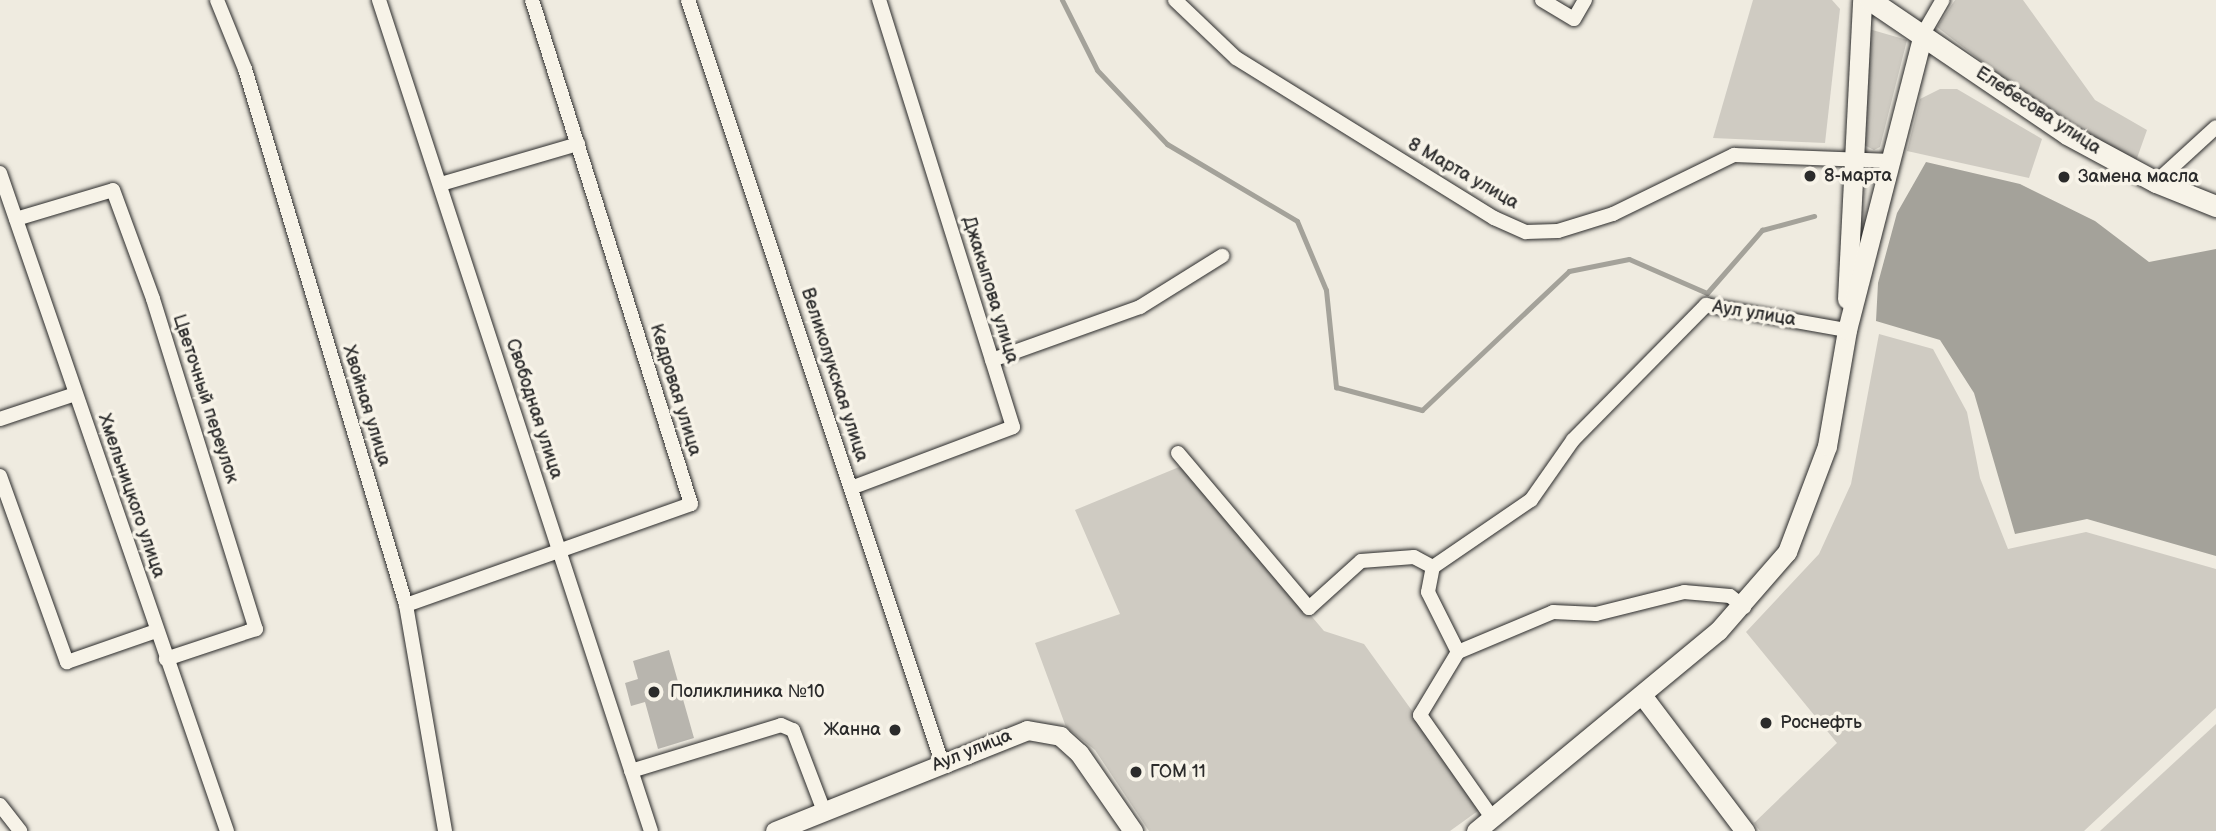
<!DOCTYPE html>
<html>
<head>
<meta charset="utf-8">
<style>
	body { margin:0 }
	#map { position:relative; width:2216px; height:831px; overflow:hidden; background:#efebe0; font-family:"Balsamiq Sans",sans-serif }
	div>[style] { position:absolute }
	.green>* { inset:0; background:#cfcbc2 }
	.water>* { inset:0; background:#a4a29a }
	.stream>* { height:5px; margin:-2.5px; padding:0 2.5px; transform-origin:2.5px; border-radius:2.5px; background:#a4a29a }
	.building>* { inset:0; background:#b8b5ae }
	.roads { filter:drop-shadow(0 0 2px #2b2b2b) drop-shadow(0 0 2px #2b2b2b) }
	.street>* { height:14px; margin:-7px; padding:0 7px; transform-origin:7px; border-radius:7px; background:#f7f3e8 }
	.secondary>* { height:19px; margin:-9.5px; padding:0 9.5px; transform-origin:9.5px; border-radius:9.5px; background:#f7f3e8 }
	.primary>* { height:21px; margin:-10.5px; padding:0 10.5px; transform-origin:10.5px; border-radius:10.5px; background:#f7f3e8 }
	.dots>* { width:19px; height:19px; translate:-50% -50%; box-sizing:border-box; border:4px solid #f7f3e8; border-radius:50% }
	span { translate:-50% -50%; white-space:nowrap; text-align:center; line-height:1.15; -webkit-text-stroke:7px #f7f3e8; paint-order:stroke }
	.street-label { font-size:18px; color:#2b2b2b }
	.poi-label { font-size:18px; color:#2b2b2b }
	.left { translate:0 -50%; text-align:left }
	.right { translate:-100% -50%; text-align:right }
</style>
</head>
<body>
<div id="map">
	<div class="green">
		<i style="clip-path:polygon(1753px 0,1832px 0,1840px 9px,1825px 143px,1713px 138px)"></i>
		<i style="clip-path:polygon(1955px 0,2023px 0,2095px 100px,2147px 130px,2136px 161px,2063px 124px,1937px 27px)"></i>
		<i style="clip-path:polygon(1869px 29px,1907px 40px,1880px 147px,1874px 150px,1864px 145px)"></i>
		<i style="clip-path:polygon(1940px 89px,1957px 89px,2042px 139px,2029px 178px,1907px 151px,1920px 99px)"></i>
		<i style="clip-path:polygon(1879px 334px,1933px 349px,1967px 412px,1980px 478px,2008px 549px,2086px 532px,2216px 569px,2216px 708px,2084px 831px,1760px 831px,1754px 823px,1837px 743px,1746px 632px,1819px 554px,1851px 484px)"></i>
		<i style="clip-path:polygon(1184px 465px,1324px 631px,1364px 644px,1482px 808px,1450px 831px,1149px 831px,1095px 750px,1066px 727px,1035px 643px,1120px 614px,1075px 510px)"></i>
		<i style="clip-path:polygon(2216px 724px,2216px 831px,2100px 831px)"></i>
	</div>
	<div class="water">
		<i style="clip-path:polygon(1926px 162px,2020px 184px,2095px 221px,2149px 262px,2216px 249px,2216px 556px,2087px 519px,2015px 534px,1974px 393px,1940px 340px,1876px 321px,1878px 283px,1897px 213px)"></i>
	</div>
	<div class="stream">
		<i style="left:1062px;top:0;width:78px;rotate:63.4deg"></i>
		<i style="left:1097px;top:70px;width:102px;rotate:46.6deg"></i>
		<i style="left:1167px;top:144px;width:151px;rotate:30.6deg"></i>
		<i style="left:1297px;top:221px;width:75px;rotate:67.2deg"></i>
		<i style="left:1326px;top:290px;width:98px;rotate:84.1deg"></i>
		<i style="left:1336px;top:387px;width:89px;rotate:15deg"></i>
		<i style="left:1422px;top:410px;width:202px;rotate:-43.4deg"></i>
		<i style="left:1569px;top:271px;width:61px;rotate:-11.3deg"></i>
		<i style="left:1629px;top:259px;width:85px;rotate:23.6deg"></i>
		<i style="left:1707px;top:293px;width:84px;rotate:-48.9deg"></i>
		<i style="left:1762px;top:230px;width:54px;rotate:-15.1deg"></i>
	</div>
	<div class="building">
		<i style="clip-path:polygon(669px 650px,694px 738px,658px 749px,645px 702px,631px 706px,625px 683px,638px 679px,633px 661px)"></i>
	</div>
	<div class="roads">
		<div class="street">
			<i style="left:217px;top:0;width:74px;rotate:67.9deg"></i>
			<i style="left:245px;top:69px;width:560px;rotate:73.28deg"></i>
			<i style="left:406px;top:605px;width:229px;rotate:80.2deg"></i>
			<i style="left:379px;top:0;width:874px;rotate:71.88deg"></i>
			<i style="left:688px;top:0;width:803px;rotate:71.57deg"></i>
			<i style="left:1175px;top:0;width:84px;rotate:43.6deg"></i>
			<i style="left:1236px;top:58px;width:304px;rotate:31.8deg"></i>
			<i style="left:1494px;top:218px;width:35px;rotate:24deg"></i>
			<i style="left:1526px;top:232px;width:32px;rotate:-2deg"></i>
			<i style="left:1558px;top:231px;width:58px;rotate:-17.2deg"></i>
			<i style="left:1613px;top:214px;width:135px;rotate:-26deg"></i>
			<i style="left:1734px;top:155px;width:158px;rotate:2.2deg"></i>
			<i style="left:1542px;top:0;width:37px;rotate:31deg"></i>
			<i style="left:1574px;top:19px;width:22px;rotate:-60deg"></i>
			<i style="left:1923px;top:34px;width:39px;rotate:-60deg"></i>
			<i style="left:0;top:173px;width:696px;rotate:70.97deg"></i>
			<i style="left:2156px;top:182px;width:81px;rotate:-42.5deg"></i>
			<i style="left:441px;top:184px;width:143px;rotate:-16.3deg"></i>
			<i style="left:16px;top:219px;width:101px;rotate:-16.6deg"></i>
			<i style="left:113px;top:190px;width:116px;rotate:69.8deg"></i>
			<i style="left:153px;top:299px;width:346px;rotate:72.7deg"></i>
			<i style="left:256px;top:629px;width:95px;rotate:161.6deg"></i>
			<i style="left:992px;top:360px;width:157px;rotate:-19.7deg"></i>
			<i style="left:1140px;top:307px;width:97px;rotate:-31.9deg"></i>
			<i style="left:0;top:419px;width:79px;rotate:-18.4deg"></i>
			<i style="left:1178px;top:453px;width:203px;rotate:49.8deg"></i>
			<i style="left:1309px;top:608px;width:70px;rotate:-42.1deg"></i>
			<i style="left:1361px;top:561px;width:53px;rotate:-4.3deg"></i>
			<i style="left:1414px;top:557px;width:21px;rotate:28deg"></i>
			<i style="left:0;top:476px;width:198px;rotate:70.2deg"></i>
			<i style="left:67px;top:662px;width:94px;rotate:-19.2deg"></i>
			<i style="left:851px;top:488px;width:173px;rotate:-20.6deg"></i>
			<i style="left:1013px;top:427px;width:448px;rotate:-107.4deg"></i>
			<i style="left:406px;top:605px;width:302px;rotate:-19.5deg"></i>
			<i style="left:691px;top:504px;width:528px;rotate:-107.51deg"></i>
			<i style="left:1458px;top:652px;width:103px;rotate:-22.8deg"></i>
			<i style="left:1553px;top:612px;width:43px;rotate:2.7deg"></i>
			<i style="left:1596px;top:614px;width:91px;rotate:-14deg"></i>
			<i style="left:1684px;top:592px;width:46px;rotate:5deg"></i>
			<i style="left:1730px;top:596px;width:18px;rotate:38deg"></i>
			<i style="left:631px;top:771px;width:157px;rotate:-17deg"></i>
			<i style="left:781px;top:725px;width:13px;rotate:23deg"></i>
			<i style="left:793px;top:730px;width:87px;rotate:69.1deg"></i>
			<i style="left:0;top:805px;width:33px;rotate:52deg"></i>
			<i style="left:1493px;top:819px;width:127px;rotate:-125.1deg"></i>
			<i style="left:1420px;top:715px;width:74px;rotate:-58.9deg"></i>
			<i style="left:1458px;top:652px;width:67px;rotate:-116.6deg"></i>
			<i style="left:1428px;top:592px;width:25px;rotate:-79deg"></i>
			<i style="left:1433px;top:567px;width:119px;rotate:-34.4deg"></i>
			<i style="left:1531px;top:500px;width:73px;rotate:-55deg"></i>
			<i style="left:1573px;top:440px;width:190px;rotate:-45.4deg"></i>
			<i style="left:1706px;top:305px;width:143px;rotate:10.1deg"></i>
		</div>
		<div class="secondary">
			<i style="left:1847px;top:299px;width:299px;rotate:-87.1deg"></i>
			<i style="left:1642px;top:695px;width:171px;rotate:52.9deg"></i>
			<i style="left:775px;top:831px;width:271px;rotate:-21.8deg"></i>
			<i style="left:1027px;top:730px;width:34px;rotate:10deg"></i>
			<i style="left:1060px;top:736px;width:25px;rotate:42deg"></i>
			<i style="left:1079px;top:753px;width:95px;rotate:55.3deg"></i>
			<i style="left:1476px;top:831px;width:314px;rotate:-39.6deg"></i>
			<i style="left:1718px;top:631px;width:105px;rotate:-48.9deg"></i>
			<i style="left:1787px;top:552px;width:113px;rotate:-69.3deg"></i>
			<i style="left:1827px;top:446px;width:118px;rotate:-80.2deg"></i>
			<i style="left:1847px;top:330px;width:306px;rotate:-75.6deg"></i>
		</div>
		<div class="primary">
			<i style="left:1870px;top:0;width:238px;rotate:34.2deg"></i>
			<i style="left:2067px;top:134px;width:101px;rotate:28.3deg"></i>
			<i style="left:2156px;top:182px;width:65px;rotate:21.8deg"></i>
		</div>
	</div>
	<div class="dots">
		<i style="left:1810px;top:176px;background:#2b2b2b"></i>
		<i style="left:2064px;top:177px;background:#2b2b2b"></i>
		<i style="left:654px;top:692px;background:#2b2b2b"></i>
		<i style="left:1766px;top:723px;background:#2b2b2b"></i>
		<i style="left:895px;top:730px;background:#2b2b2b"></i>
		<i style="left:1136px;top:772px;background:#2b2b2b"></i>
	</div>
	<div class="street-label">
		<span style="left:2038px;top:111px;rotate:33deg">Елебесова улица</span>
		<span style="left:1463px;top:174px;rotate:30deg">8 Марта улица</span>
		<span style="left:990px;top:290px;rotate:73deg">Джакыпова улица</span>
		<span style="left:1754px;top:314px;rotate:9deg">Аул улица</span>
		<span style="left:834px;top:375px;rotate:72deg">Великолукская улица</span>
		<span style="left:675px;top:390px;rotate:73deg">Кедровая улица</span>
		<span style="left:205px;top:399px;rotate:72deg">Цветочный переулок</span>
		<span style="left:366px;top:406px;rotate:73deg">Хвойная улица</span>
		<span style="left:534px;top:409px;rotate:72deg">Свободная улица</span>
		<span style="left:131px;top:496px;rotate:71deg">Хмельницкого улица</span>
		<span style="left:972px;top:751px;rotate:-22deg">Аул улица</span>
	</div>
	<div class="poi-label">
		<span class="left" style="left:1824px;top:176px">8-марта</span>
		<span class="left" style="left:2078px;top:177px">Замена масла</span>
		<span class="left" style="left:670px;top:692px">Поликлиника №10</span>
		<span class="left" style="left:1780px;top:723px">Роснефть</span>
		<span class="right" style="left:881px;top:730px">Жанна</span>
		<span class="left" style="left:1150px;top:772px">ГОМ 11</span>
	</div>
</div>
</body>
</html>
